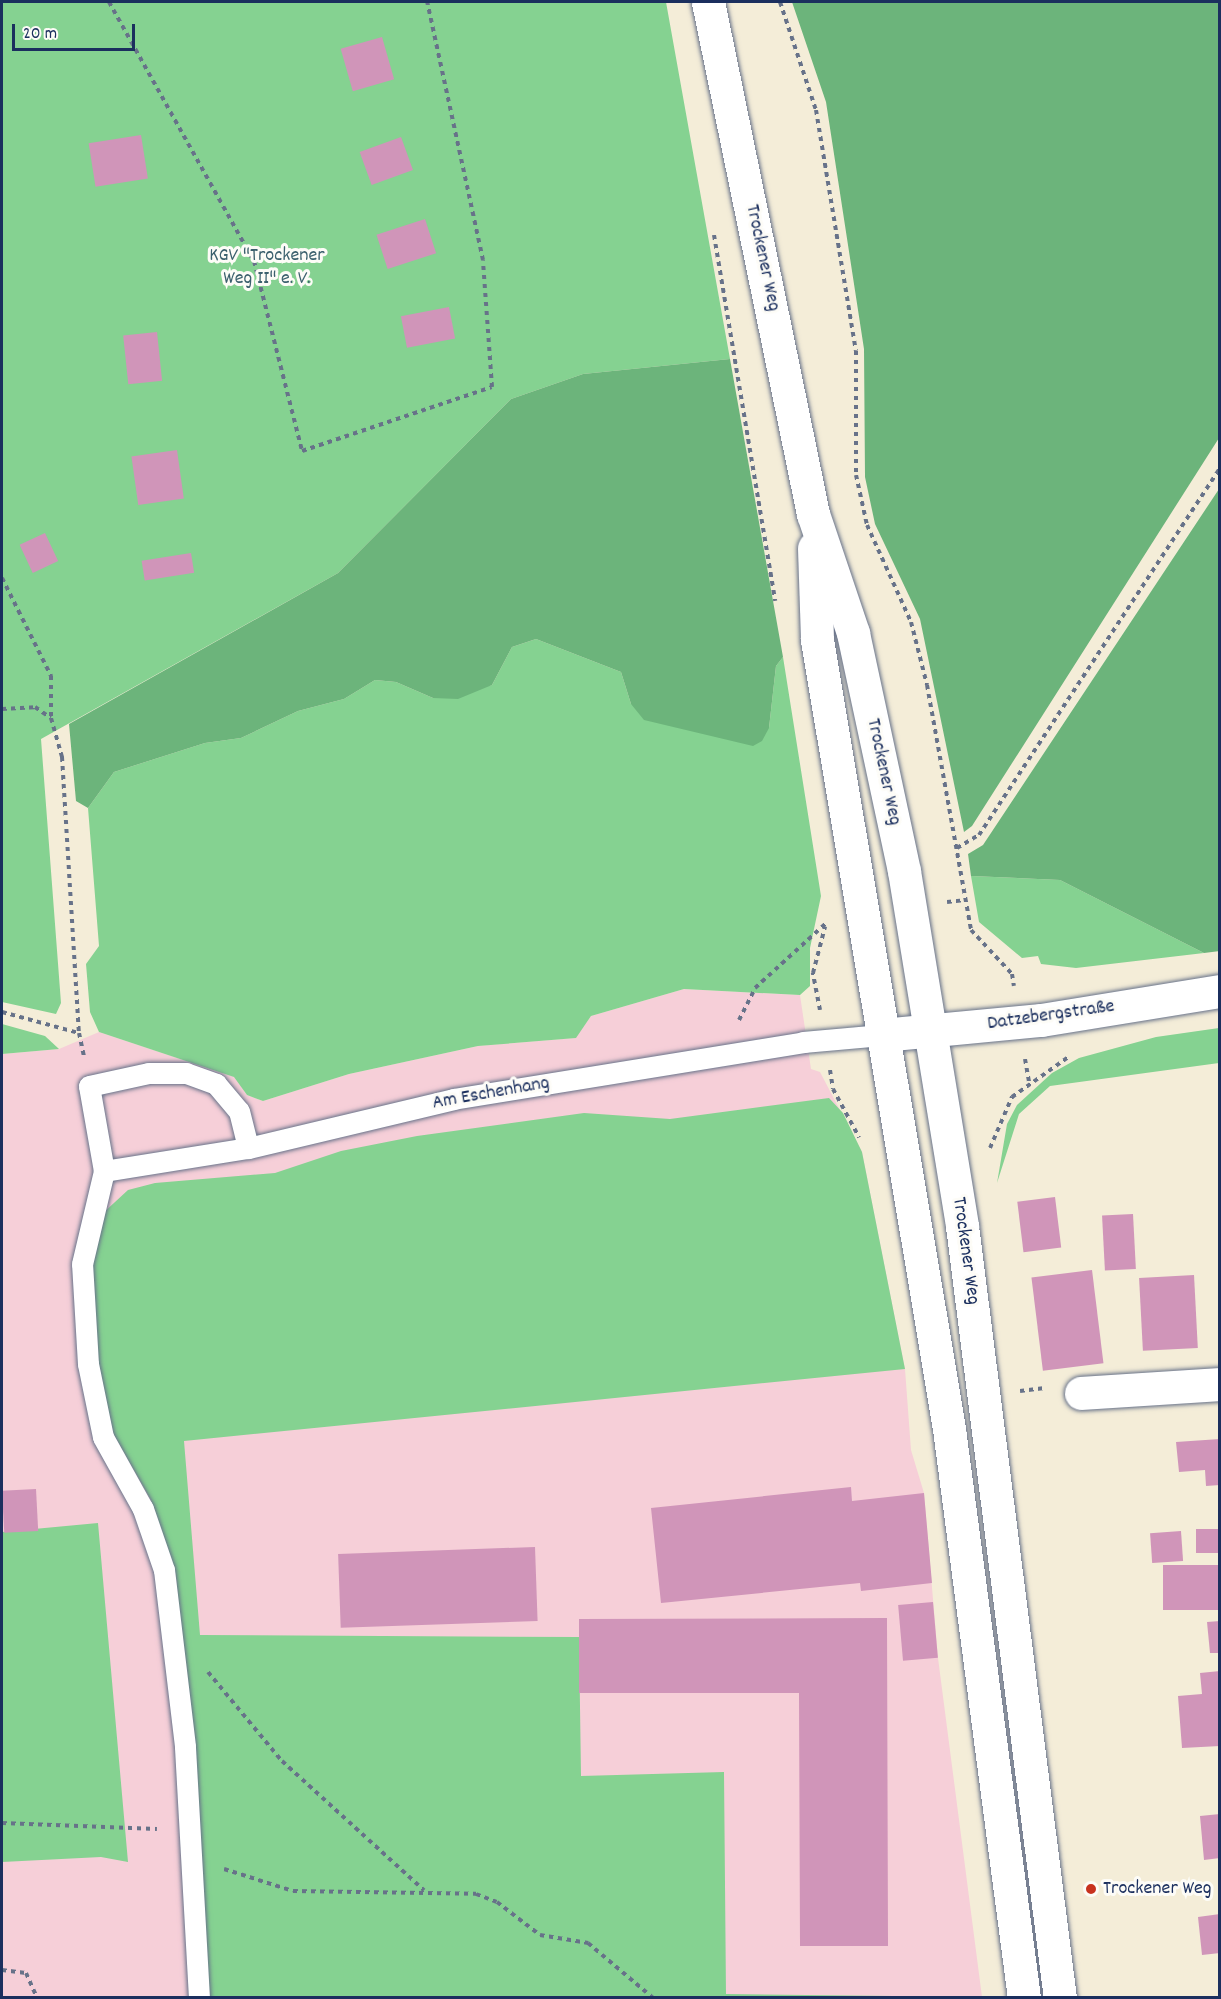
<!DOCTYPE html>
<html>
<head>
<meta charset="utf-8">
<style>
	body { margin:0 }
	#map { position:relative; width:1221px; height:1999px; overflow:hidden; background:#f4edd8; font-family:Dekko,sans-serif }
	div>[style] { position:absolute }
	.built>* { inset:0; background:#f6cfd8 }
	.green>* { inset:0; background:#85d291 }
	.forest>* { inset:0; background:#6cb47b }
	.building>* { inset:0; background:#d095b9; transform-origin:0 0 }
	.path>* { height:4px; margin-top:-2px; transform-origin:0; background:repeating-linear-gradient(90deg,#677289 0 4.5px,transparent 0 9px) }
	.roads { filter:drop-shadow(0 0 2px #677289) drop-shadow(0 0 2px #677289) }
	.service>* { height:21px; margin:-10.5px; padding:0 10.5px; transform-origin:10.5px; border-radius:10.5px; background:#fff }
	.minor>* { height:33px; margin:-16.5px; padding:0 16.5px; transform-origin:16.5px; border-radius:16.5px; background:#fff }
	.dots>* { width:16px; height:16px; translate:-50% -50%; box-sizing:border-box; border:3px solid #fdfcf7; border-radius:50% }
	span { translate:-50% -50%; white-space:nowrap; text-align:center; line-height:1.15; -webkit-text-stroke:6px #fdfcf7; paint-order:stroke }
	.park-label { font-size:20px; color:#3b606d }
	.street-label { font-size:20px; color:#1b2f5e }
	.poi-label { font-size:20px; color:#1b2f5e }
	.left { translate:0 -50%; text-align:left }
	.frame { position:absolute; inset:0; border:3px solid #1b2f5e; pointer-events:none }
	.scale { position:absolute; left:12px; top:24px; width:123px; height:27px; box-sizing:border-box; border:3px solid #1b2f5e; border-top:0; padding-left:8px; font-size:18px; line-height:21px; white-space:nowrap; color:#1b2f5e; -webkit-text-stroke:4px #fdfcf7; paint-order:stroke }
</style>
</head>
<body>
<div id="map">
	<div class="built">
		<i style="clip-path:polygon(684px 989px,800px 995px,811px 1069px,820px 1072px,862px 1152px,905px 1369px,911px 1450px,924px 1493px,938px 1658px,982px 1997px,2px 1998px,2px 1054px,59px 1049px,99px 1032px,235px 1077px,247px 1095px,263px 1101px,349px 1074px,478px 1046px,575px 1038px,591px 1016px)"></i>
	</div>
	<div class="green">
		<i style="clip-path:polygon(2px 2px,666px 2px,730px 359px,583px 374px,511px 399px,338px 573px,41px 739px,61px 1003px,56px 1014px,2px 1002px)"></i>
		<i style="clip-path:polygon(536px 639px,621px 672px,631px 704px,769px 728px,776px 666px,783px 657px,821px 896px,810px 948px,810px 986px,800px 995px,684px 989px,591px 1016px,576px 1038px,478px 1046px,349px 1074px,263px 1101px,247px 1095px,234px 1077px,99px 1032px,90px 1012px,86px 964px,99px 946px,88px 808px,114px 772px,205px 743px,241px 738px,298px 711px,344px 699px,375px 680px,396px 682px,433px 698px,492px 685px,512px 647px)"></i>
		<i style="clip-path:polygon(971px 876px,1060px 880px,1204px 953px,1076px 968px,1041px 964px,1038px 956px,1022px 958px,979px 922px)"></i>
		<i style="clip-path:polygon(2px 1024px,45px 1036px,59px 1049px,2px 1054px)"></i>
		<i style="clip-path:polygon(1219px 1028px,1219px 1063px,1050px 1086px,1019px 1114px,997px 1183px,1007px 1124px,1017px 1105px,1052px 1073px,1079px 1058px,1156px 1037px)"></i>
		<i style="clip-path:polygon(829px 1098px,843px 1113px,862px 1152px,905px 1369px,184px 1441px,200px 1635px,579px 1637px,581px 1776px,724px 1772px,726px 1994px,982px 1997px,208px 1997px,176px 1575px,151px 1500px,114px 1435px,96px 1366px,90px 1269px,102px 1214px,128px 1190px,155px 1183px,275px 1173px,341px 1151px,417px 1136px,584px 1113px,670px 1119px)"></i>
		<i style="clip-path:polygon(98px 1523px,128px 1862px,101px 1857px,2px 1862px,2px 1532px)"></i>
	</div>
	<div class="forest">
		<i style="clip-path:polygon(792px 2px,1219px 2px,1219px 438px,972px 826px,964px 832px,920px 619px,875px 524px,865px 477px,864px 349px,826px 102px)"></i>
		<i style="clip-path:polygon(730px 359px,783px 657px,776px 666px,769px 728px,762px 741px,753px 746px,644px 720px,631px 704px,621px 672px,536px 639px,512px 647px,492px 685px,458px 699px,433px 698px,396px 682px,375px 680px,344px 699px,298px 711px,241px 738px,205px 743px,114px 772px,88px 808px,76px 801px,69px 724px,338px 573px,511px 399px,583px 374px)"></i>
		<i style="clip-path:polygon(1219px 489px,1220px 951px,1204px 953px,1060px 880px,971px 876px,968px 854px,983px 845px)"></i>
	</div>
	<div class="building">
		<i style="left:382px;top:37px;width:44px;height:43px;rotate:74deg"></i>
		<i style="left:141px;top:135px;width:44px;height:53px;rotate:81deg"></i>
		<i style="left:401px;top:137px;width:35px;height:44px;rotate:70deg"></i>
		<i style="left:425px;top:219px;width:36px;height:51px;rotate:72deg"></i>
		<i style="left:449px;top:307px;width:32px;height:49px;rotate:79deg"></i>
		<i style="left:157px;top:332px;width:49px;height:34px;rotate:84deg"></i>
		<i style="left:177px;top:450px;width:49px;height:46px;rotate:82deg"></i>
		<i style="left:45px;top:533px;width:31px;height:28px;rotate:65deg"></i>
		<i style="left:191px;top:553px;width:20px;height:50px;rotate:81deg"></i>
		<i style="left:1055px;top:1197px;width:51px;height:38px;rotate:83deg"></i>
		<i style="left:1133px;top:1214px;width:55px;height:31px;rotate:87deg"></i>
		<i style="left:1092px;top:1270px;width:94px;height:61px;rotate:83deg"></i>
		<i style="left:1194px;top:1275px;width:73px;height:55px;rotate:87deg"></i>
		<i style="clip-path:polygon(1220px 1439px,1220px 1485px,1206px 1486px,1205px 1470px,1179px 1472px,1176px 1442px)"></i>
		<i style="clip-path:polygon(851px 1487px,852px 1501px,924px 1493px,932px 1583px,861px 1591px,860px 1583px,661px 1603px,651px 1508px)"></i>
		<i style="left:36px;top:1489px;width:42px;height:34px;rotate:87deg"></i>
		<i style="left:1220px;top:1529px;width:24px;height:24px;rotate:90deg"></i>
		<i style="left:1181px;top:1531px;width:30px;height:31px;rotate:86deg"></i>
		<i style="left:535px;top:1547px;width:74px;height:197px;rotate:88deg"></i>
		<i style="left:1220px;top:1565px;width:45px;height:57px;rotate:90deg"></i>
		<i style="left:933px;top:1602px;width:56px;height:35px;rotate:85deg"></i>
		<i style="clip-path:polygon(887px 1618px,888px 1946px,800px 1946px,799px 1693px,579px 1693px,579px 1619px)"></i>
		<i style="clip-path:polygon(1220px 1621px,1220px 1653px,1210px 1653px,1207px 1622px)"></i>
		<i style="clip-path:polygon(1220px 1671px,1220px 1746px,1182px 1748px,1178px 1696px,1202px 1694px,1200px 1673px)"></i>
		<i style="clip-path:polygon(1220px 1814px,1220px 1858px,1204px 1860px,1200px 1816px)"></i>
		<i style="clip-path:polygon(1220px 1914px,1220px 1953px,1202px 1955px,1198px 1917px)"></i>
	</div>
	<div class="path">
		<i style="left:109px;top:2px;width:297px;rotate:60.8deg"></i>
		<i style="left:254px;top:261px;width:196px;rotate:75.8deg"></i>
		<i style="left:302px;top:451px;width:200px;rotate:-18.6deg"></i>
		<i style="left:492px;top:387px;width:127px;rotate:-94.1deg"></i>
		<i style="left:483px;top:260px;width:264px;rotate:-102.2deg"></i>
		<i style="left:780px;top:2px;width:114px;rotate:71.6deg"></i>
		<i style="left:816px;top:110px;width:244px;rotate:80.6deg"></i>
		<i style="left:856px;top:351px;width:124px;rotate:90deg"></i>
		<i style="left:856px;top:475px;width:51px;rotate:77.6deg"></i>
		<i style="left:867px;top:525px;width:107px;rotate:65.6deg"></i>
		<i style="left:911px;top:622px;width:65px;rotate:75.7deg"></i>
		<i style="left:927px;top:685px;width:249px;rotate:79.8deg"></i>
		<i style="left:971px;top:930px;width:60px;rotate:47deg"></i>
		<i style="left:1012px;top:974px;width:12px;rotate:81deg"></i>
		<i style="left:714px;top:235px;width:371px;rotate:80.5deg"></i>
		<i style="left:2px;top:578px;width:110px;rotate:63.4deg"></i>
		<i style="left:51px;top:676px;width:42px;rotate:90deg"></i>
		<i style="left:2px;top:709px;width:33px;rotate:-3deg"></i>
		<i style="left:35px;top:707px;width:19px;rotate:35deg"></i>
		<i style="left:51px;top:718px;width:41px;rotate:74.2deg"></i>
		<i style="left:62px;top:757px;width:277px;rotate:86.5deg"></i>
		<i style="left:957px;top:848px;width:26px;rotate:-31deg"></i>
		<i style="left:979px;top:835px;width:439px;rotate:-56.7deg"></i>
		<i style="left:947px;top:902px;width:18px;rotate:-6deg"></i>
		<i style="left:820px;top:1010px;width:38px;rotate:-101deg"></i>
		<i style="left:813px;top:973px;width:48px;rotate:-75.4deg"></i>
		<i style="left:2px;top:1012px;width:80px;rotate:15.3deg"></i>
		<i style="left:79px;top:1033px;width:24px;rotate:78deg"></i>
		<i style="left:739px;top:1020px;width:36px;rotate:-63deg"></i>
		<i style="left:755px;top:988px;width:95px;rotate:-42.4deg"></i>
		<i style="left:1025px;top:1059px;width:23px;rotate:80deg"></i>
		<i style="left:830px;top:1070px;width:19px;rotate:81deg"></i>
		<i style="left:833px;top:1089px;width:55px;rotate:61.6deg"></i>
		<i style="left:990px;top:1148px;width:56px;rotate:-66.7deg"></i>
		<i style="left:1012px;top:1097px;width:71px;rotate:-35.3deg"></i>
		<i style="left:1020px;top:1391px;width:25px;rotate:-7deg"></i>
		<i style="left:208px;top:1672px;width:116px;rotate:50.3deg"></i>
		<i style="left:282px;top:1761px;width:192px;rotate:42.3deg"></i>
		<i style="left:2px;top:1823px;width:155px;rotate:2.2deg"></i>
		<i style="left:224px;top:1869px;width:72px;rotate:17.7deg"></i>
		<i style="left:293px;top:1891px;width:183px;rotate:0.9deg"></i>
		<i style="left:476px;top:1894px;width:22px;rotate:21deg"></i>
		<i style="left:497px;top:1902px;width:54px;rotate:37.5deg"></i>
		<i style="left:540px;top:1935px;width:49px;rotate:9.5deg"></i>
		<i style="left:588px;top:1943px;width:85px;rotate:40.2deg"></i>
		<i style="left:2px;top:1970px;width:24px;rotate:7deg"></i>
		<i style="left:26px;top:1973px;width:27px;rotate:66deg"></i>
	</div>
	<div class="roads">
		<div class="service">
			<i style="left:104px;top:1171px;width:146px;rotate:-9.1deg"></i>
			<i style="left:248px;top:1148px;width:211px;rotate:-13.4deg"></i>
			<i style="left:453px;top:1099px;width:355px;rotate:-9.2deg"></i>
			<i style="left:803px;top:1042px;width:79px;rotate:-5.1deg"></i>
			<i style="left:199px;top:1998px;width:252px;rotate:-93.2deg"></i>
			<i style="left:185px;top:1746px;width:177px;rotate:-96.8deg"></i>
			<i style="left:164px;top:1570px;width:65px;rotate:-109deg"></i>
			<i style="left:143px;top:1509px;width:82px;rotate:-119.1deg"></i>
			<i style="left:103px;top:1437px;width:75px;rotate:-101.6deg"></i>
			<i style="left:88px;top:1364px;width:100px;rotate:-93.4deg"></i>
			<i style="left:82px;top:1264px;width:96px;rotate:-76.7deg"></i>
			<i style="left:104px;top:1171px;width:86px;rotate:-100deg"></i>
			<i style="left:89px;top:1086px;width:61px;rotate:-12.2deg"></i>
			<i style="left:149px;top:1073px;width:37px"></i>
			<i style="left:186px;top:1073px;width:32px;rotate:20deg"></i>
			<i style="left:216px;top:1084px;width:35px;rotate:50deg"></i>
			<i style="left:239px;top:1111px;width:38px;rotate:76deg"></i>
		</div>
		<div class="minor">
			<i style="left:708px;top:2px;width:523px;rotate:78.41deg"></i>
			<i style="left:813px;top:514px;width:126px;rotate:71.4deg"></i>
			<i style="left:853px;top:633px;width:243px;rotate:77.9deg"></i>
			<i style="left:904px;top:871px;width:360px;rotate:80.7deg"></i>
			<i style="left:962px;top:1226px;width:778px;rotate:82.77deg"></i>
			<i style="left:814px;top:548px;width:92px;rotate:88.1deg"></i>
			<i style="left:817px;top:640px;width:800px;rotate:80.5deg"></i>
			<i style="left:949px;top:1429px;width:574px;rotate:82.49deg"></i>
			<i style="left:882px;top:1035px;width:160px;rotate:-5.4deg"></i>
			<i style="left:1041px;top:1020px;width:181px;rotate:-9.2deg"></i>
			<i style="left:1081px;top:1393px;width:139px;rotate:-3.7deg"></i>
		</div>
	</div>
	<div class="dots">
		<i style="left:1091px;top:1889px;background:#c8321e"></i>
	</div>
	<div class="park-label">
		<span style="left:267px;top:268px">KGV "Trockener<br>Weg II" e. V.</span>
	</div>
	<div class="street-label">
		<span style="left:762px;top:258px;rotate:78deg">Trockener Weg</span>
		<span style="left:883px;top:772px;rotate:78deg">Trockener Weg</span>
		<span style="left:1051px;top:1016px;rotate:-8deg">Datzebergstraße</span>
		<span style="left:491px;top:1094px;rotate:-10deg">Am Eschenhang</span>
		<span style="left:965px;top:1251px;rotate:82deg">Trockener Weg</span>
	</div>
	<div class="poi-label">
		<span class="left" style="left:1103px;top:1889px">Trockener Weg</span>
	</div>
	<div class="frame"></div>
	<div class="scale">20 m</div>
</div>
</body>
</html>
